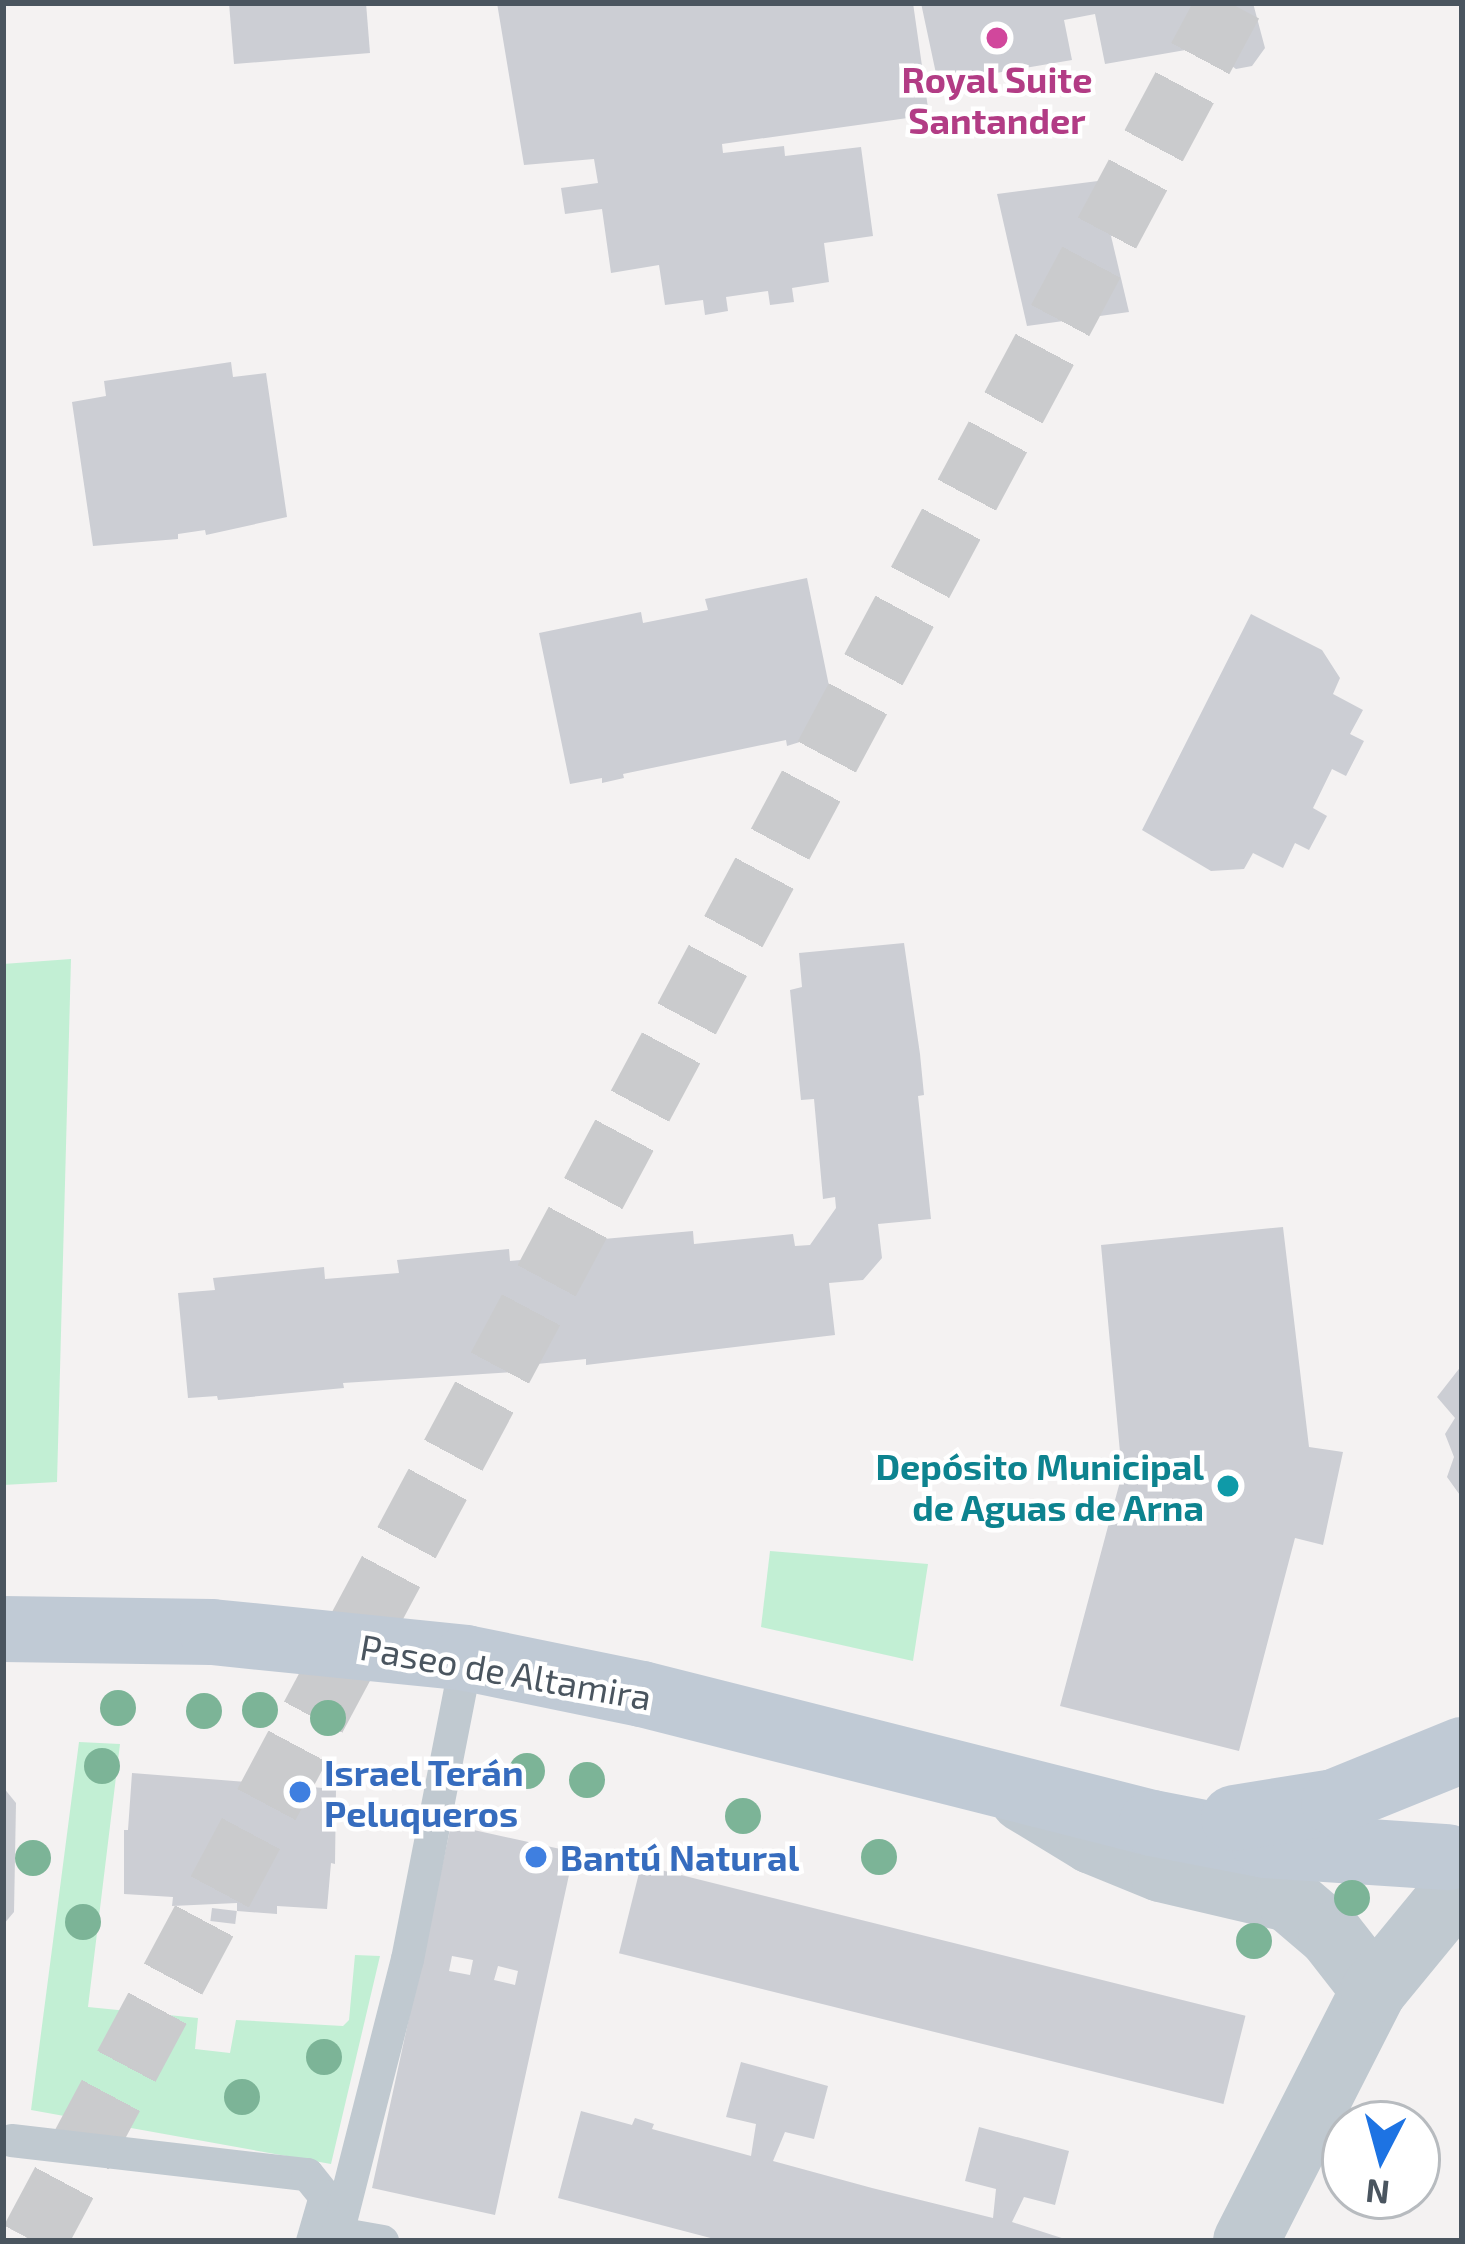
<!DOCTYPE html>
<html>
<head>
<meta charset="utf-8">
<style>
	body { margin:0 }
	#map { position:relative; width:1465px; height:2244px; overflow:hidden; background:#f4f2f2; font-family:"Exo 2",sans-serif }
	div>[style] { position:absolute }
	.green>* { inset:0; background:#c2efd4 }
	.building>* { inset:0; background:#ccced4; transform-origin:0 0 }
	.primary-tunnel>* { height:66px; margin-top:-33px; transform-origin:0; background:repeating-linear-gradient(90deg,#cacbcd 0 66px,transparent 0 99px) }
	.service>* { height:33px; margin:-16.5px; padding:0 16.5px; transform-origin:16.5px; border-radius:16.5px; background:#c0c9d0 }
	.minor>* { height:66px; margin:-33px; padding:0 33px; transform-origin:33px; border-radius:33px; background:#c0c9d0 }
	.secondary>* { height:66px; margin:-33px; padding:0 33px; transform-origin:33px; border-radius:33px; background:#c0cad5 }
	.trees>* { width:36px; height:36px; margin:-18px; border-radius:50%; background:#7cb497 }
	.dots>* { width:33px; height:33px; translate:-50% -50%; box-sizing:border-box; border:6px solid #fff; border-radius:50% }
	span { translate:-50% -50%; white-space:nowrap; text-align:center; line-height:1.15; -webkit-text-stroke:9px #fff; paint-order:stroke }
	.hotel-label { font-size:36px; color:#b23c85; font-weight:700 }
	.culture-label { font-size:36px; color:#0d838f; font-weight:700 }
	.right { translate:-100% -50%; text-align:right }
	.street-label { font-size:36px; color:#4a555f }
	.shop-label { font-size:36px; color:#366cbe; font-weight:700 }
	.left { translate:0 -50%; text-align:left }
	.frame { position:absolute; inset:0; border:6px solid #4a555f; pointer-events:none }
	.north { position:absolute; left:1321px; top:2100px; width:120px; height:120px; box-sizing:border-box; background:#fff; border:3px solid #b7bbbf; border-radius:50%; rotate:186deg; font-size:33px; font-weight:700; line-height:48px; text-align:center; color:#4a555f }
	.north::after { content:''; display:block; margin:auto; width:42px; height:54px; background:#1d73e3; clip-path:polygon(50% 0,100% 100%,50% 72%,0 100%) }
</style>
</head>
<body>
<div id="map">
	<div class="green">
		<i style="clip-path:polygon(71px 959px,57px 1482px,3px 1485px,3px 964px)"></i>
		<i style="clip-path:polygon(770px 1551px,928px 1564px,913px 1661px,761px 1627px)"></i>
		<i style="clip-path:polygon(79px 1742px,120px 1744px,88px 2007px,198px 2018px,195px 2049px,230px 2053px,236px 2020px,343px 2026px,349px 2020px,355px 1955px,380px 1956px,331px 2164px,31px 2110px)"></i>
	</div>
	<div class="building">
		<i style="clip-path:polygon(229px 3px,366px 3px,370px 53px,234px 64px)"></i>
		<i style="clip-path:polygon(497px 3px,913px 3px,929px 115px,722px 144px,723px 153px,784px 146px,785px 156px,861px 147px,873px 236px,824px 243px,829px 282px,792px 288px,794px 302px,770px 305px,768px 291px,726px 297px,728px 311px,705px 315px,703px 300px,665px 305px,659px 265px,611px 273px,602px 209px,565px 214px,561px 188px,598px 183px,594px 159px,524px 165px)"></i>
		<i style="clip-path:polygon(921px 3px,1253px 3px,1265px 48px,1252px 66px,1236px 69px,1222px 59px,1220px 44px,1105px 64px,1095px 14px,1064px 20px,1072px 60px,938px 83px)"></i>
		<i style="clip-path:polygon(1098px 181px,1129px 312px,1027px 326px,997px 194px)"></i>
		<i style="clip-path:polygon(231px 362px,233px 377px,266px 373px,287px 517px,206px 535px,205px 530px,178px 534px,178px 539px,93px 546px,72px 402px,106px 396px,104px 381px)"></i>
		<i style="clip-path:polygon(807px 578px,838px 730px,787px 746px,786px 740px,623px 774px,624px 778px,602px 783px,602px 778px,570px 784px,539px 633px,641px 612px,643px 623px,708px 610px,705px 599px)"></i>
		<i style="clip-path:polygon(1251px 614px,1322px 650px,1340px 678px,1333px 694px,1363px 710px,1350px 734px,1364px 741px,1346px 776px,1332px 769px,1313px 808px,1327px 816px,1309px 850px,1295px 843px,1283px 868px,1253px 853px,1244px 869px,1211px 871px,1142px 830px)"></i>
		<i style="clip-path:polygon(904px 943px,920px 1054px,924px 1095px,918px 1096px,931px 1219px,878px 1224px,882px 1258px,863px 1280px,829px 1283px,835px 1335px,586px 1365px,586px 1359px,527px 1365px,528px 1371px,343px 1383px,344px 1388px,218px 1400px,217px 1396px,188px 1398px,178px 1293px,215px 1290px,213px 1278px,324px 1267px,325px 1279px,399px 1273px,397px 1260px,509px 1249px,510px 1261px,583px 1254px,581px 1241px,693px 1231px,694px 1244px,793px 1234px,795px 1246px,810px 1245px,836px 1208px,835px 1197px,823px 1199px,814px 1099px,801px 1100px,790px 990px,802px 987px,799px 953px)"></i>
		<i style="clip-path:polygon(1283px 1227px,1309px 1447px,1343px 1452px,1323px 1545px,1295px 1538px,1239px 1751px,1060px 1706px,1122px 1474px,1101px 1245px)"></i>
		<i style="clip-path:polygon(1462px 1365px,1462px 1498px,1447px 1477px,1454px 1457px,1445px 1434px,1455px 1418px,1437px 1397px)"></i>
		<i style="clip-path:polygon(132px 1773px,336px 1789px,335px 1864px,331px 1863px,327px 1909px,277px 1906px,277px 1914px,237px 1911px,237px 1903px,172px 1906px,173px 1897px,124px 1894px,124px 1830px,128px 1830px)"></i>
		<i style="clip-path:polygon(3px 1787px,16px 1803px,14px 1912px,3px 1925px)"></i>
		<i style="clip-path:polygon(evenodd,451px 1825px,574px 1852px,495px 2215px,372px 2188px,451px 1825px,452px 1956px,473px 1960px,470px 1975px,449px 1971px,452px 1956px,451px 1825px,498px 1966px,518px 1971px,515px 1985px,494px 1980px,498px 1966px)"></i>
		<i style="left:641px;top:1865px;width:623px;height:91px;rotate:14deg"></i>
		<i style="left:212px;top:1908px;width:25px;height:13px;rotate:7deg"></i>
		<i style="clip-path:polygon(741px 2062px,828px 2086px,814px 2139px,785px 2132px,773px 2161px,872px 2188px,993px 2218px,996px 2189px,965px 2181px,979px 2127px,1069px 2151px,1055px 2205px,1024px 2197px,1012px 2222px,1071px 2241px,722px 2241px,558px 2198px,581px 2111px,632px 2125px,635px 2118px,654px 2124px,652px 2129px,751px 2156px,756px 2124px,726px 2117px)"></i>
	</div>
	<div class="primary-tunnel">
		<i style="left:33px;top:2241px;width:2538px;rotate:-61.86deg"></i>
	</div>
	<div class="service">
		<i style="left:11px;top:2140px;width:298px;rotate:6.6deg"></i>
		<i style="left:307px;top:2174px;width:28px;rotate:51deg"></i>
		<i style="left:325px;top:2196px;width:47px;rotate:106.1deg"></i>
		<i style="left:337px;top:2233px;width:46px;rotate:10.1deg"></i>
		<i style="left:335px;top:2241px;width:291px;rotate:-75.7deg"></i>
		<i style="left:407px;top:1959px;width:307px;rotate:-78.9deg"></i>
	</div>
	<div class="minor">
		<i style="left:1023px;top:1799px;width:81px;rotate:31.3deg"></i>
		<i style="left:1092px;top:1841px;width:74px;rotate:22.1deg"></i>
		<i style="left:1161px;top:1869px;width:131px;rotate:13.2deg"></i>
		<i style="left:1289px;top:1899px;width:55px;rotate:40.6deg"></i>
		<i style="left:1331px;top:1935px;width:70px;rotate:52deg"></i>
		<i style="left:1246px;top:2241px;width:282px;rotate:-63deg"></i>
		<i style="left:1374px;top:1990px;width:139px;rotate:-50.6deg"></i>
	</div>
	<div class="secondary">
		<i style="left:3px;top:1629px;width:209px;rotate:0.8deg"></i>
		<i style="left:212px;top:1632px;width:255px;rotate:5.8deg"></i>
		<i style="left:466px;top:1658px;width:180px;rotate:11.6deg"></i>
		<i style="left:642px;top:1694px;width:526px;rotate:14.19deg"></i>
		<i style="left:1152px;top:1823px;width:115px;rotate:11deg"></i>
		<i style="left:1265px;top:1845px;width:183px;rotate:3.8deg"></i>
		<i style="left:1234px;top:1818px;width:101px;rotate:-9.1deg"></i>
		<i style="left:1334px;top:1802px;width:138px;rotate:-22.1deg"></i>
	</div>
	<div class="trees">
		<i style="left:118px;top:1708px"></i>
		<i style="left:260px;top:1710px"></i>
		<i style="left:204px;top:1711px"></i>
		<i style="left:328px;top:1718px"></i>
		<i style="left:102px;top:1766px"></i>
		<i style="left:527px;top:1771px"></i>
		<i style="left:587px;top:1780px"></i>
		<i style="left:743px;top:1816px"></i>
		<i style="left:879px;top:1857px"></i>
		<i style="left:33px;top:1858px"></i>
		<i style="left:1352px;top:1898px"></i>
		<i style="left:83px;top:1922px"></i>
		<i style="left:1254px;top:1941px"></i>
		<i style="left:324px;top:2057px"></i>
		<i style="left:242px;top:2097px"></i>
	</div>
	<div class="dots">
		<i style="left:997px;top:38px;background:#d1479c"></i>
		<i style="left:1228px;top:1486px;background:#0f9aa8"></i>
		<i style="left:300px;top:1792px;background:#3f7fe0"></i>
		<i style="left:536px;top:1857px;background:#3f7fe0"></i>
	</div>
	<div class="hotel-label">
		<span style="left:997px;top:99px">Royal Suite<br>Santander</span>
	</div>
	<div class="culture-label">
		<span class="right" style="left:1204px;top:1486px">Depósito Municipal<br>de Aguas de Arna</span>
	</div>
	<div class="street-label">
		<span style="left:506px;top:1671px;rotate:10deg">Paseo de Altamira</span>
	</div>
	<div class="shop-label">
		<span class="left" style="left:324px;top:1792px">Israel Terán<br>Peluqueros</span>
		<span class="left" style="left:560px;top:1857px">Bantú Natural</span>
	</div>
	<div class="frame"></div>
	<div class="north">N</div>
</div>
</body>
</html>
